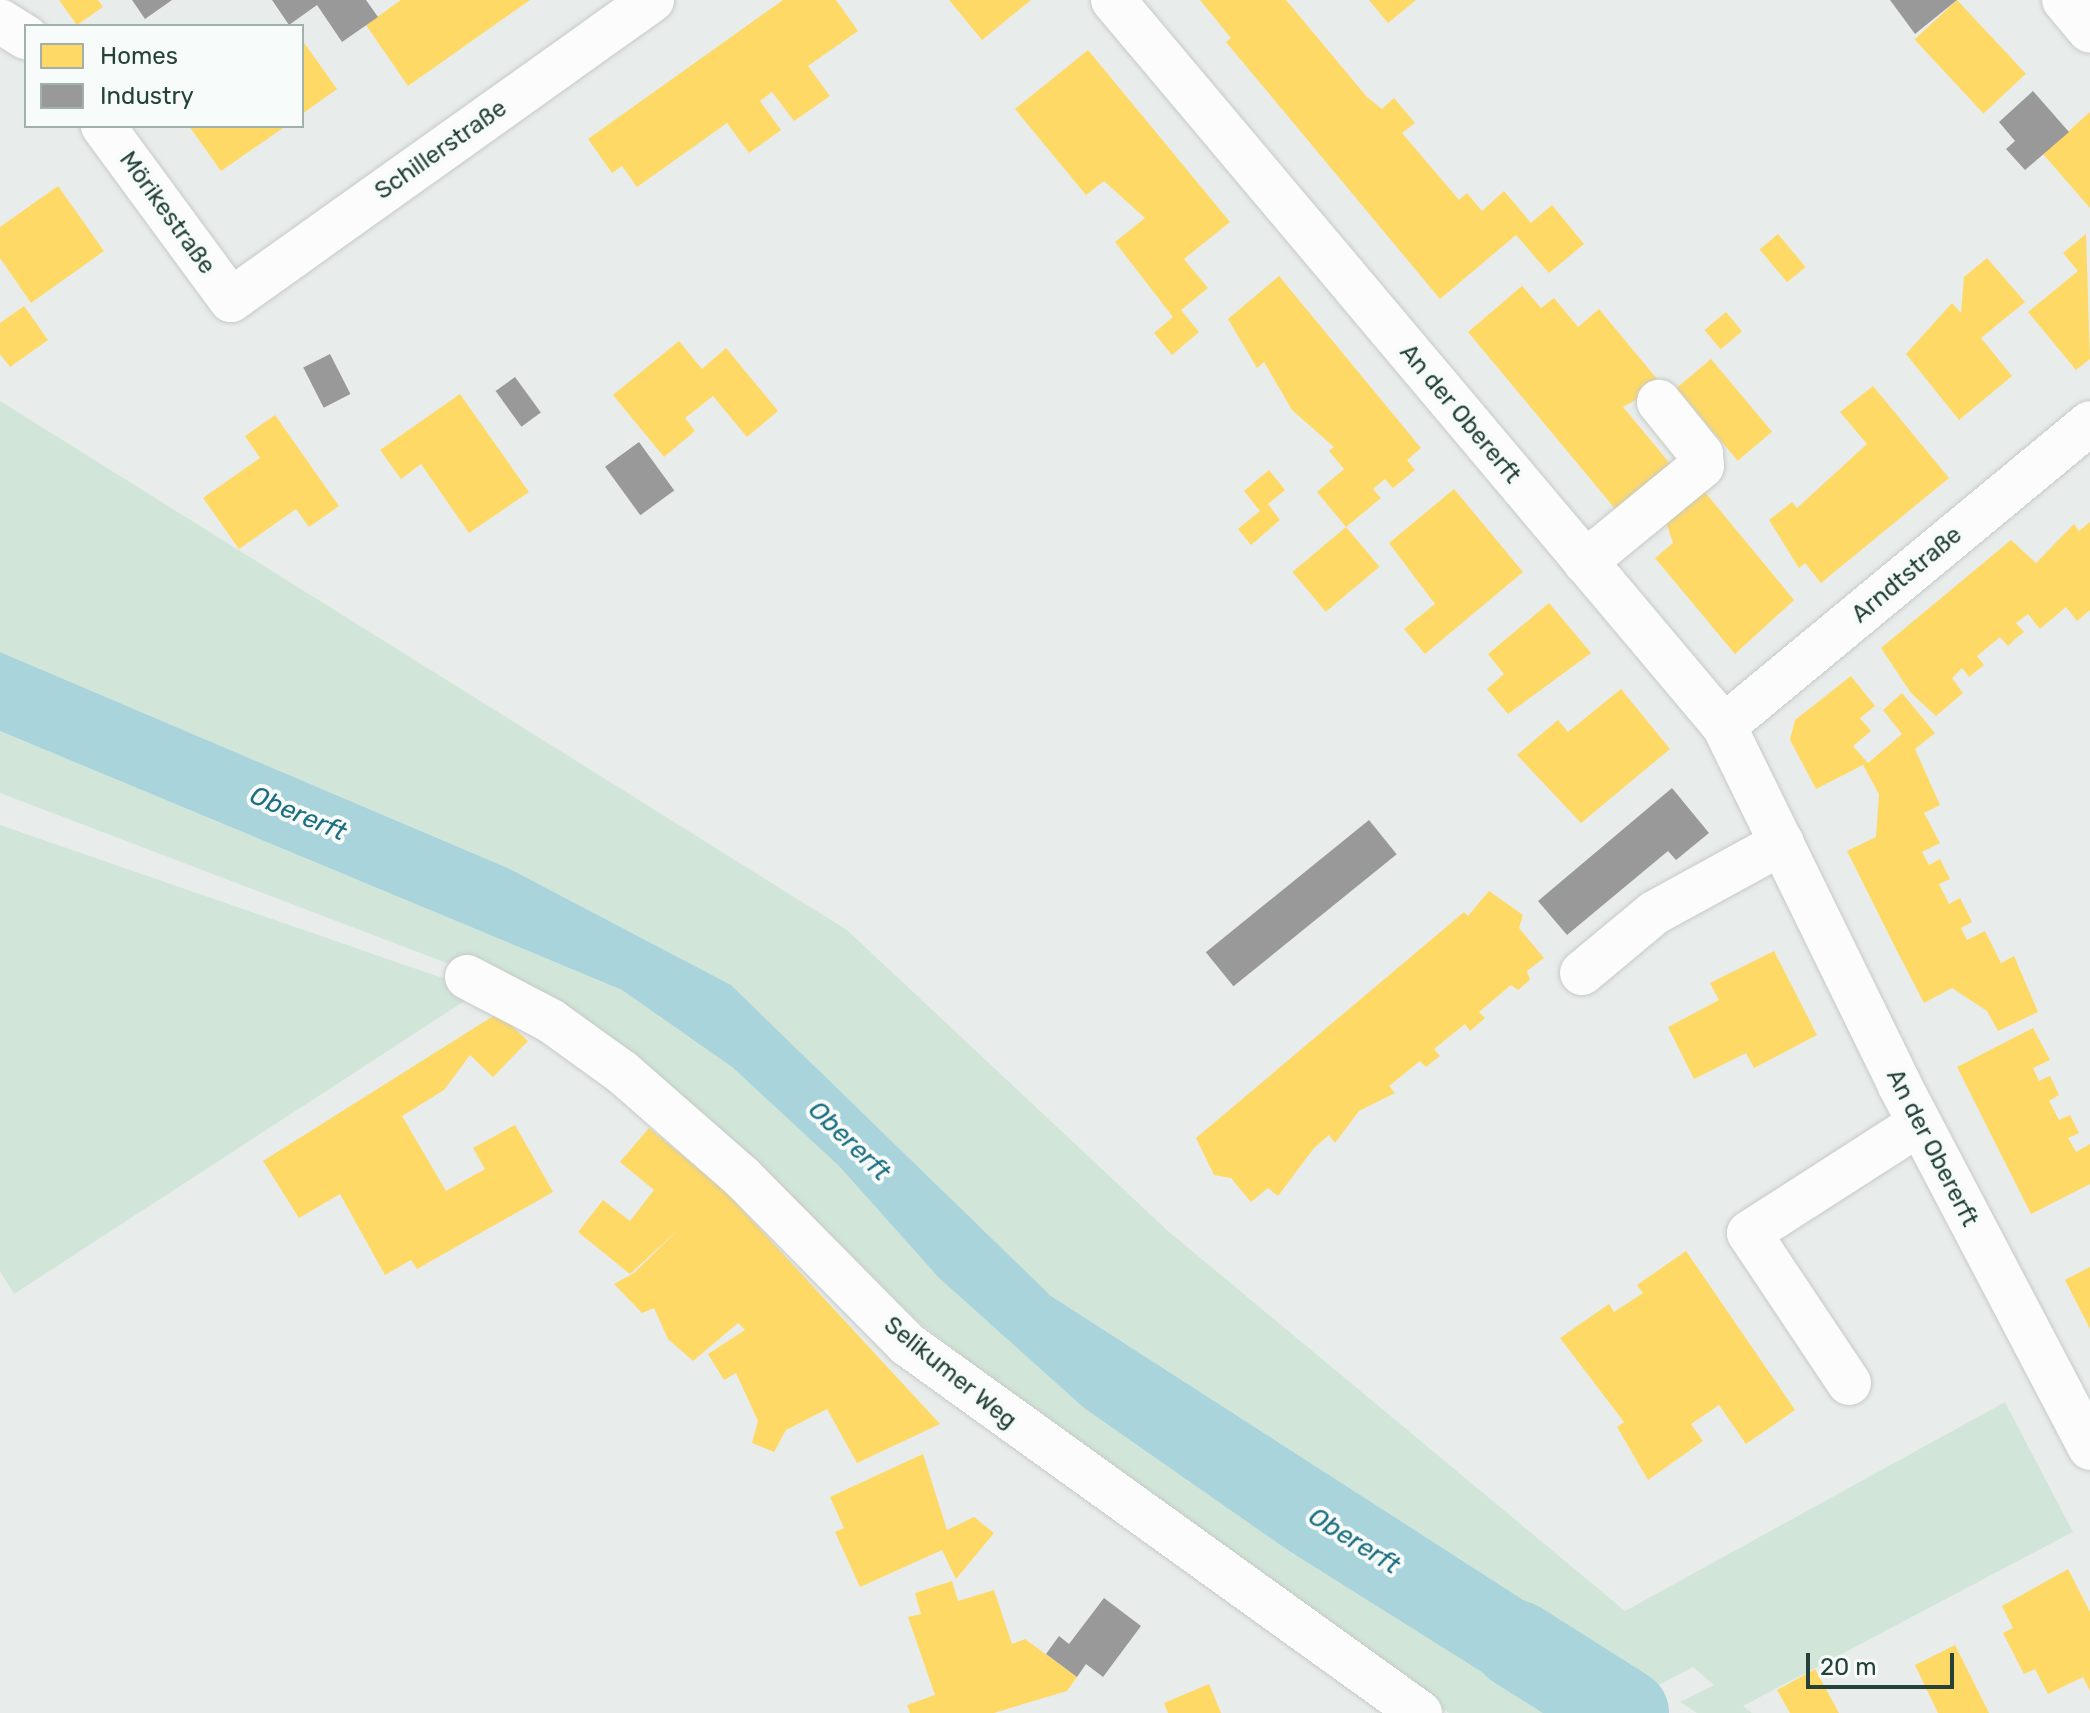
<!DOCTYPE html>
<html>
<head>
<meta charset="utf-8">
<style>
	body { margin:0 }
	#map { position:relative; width:2090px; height:1713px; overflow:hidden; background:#e8edeb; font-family:Rubik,sans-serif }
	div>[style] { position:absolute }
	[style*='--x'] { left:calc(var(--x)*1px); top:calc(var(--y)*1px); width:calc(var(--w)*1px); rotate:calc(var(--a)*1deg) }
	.green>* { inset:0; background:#d1e6d8 }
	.water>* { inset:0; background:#a9d4db }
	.homes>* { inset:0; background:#ffd966; transform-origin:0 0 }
	.industry>* { inset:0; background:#999; transform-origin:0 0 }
	.river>* { height:88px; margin:-44px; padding:0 44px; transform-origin:44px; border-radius:44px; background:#a9d4db }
	.roads { filter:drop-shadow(0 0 2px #c5cac8) drop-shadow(0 0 2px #c5cac8) }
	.minor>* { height:44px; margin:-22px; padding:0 22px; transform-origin:22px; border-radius:22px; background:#fcfcfc }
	span { translate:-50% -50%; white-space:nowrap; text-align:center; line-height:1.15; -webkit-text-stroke:8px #f7fbf9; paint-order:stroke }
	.street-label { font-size:24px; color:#24423a }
	.water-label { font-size:26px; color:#1c6f80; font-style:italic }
	.legend { position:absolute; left:24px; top:24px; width:280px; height:104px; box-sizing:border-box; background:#f7fbf9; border:2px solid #a3b1ad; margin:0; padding:10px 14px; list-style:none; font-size:24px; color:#24423a }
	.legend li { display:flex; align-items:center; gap:16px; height:40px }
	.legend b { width:40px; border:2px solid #a3b1ad }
	.scale { position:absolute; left:1806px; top:1653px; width:148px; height:36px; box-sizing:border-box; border:4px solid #24423a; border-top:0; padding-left:10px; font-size:24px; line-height:28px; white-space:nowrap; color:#24423a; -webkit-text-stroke:6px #f7fbf9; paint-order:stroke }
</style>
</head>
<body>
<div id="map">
	<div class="green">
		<div style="clip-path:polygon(0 401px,847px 930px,1168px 1231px,1625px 1611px,2005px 1402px,2073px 1532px,1743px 1706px,1752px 1713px,1697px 1713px,1680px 1702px,1714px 1685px,1693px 1667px,1657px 1686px,1051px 1296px,731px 985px,510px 869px,0 652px)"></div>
		<div style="clip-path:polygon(0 731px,622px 990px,732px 1067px,839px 1166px,939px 1278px,1084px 1408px,1286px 1549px,1549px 1713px,1449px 1713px,1209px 1547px,465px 970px,0 793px)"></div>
		<div style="clip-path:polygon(0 825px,480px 991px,14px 1294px,0 1271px)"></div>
	</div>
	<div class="water">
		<div style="clip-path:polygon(0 652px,510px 869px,731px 985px,1051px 1296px,1657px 1686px,1608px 1713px,1549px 1713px,1501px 1684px,1286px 1549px,1084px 1408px,939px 1278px,839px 1166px,732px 1067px,622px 990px,0 731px)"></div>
	</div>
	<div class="homes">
		<div style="clip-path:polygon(59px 0,98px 0,103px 7px,77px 25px)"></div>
		<div style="clip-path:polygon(401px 0,530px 0,408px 86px,366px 25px)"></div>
		<div style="clip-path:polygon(783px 0,836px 0,858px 31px,808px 66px,830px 96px,794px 121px,772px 92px,760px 101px,781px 130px,749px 153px,727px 123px,637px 187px,622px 166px,612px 173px,588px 139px)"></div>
		<div style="clip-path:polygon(949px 0,1031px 0,982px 40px)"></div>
		<div style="clip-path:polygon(1200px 0,1286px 0,1367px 97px,1382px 109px,1394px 98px,1415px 123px,1402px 133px,1459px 200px,1467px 193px,1482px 211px,1504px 191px,1531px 223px,1552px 205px,1584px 244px,1549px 273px,1516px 235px,1440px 299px,1226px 42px,1231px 38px)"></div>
		<div style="clip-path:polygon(1369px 0,1416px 0,1388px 23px)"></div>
		<div style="left:1957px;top:0;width:101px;height:58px;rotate:47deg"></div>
		<div style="clip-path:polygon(302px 40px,337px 89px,302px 114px)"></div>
		<div style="clip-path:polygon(1088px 50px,1230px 222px,1184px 259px,1208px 288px,1181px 310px,1199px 332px,1172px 355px,1154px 333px,1173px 317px,1115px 242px,1145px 218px,1104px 181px,1086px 195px,1015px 109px)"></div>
		<div style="clip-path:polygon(2090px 112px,2090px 208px,2043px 154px)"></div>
		<div style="clip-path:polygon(189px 126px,286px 126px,221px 171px)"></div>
		<div style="clip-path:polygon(58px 186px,104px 251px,31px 303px,0 258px,0 227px)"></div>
		<div style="left:1778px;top:234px;width:43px;height:24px;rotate:50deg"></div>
		<div style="clip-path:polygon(2086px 234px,2090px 359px,2076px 370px,2028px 312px,2078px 271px,2063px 253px)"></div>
		<div style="clip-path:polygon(1987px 258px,2025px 302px,1981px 338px,2012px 376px,1959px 420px,1906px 354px,1952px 303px,1961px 313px,1964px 277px)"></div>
		<div style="clip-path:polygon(1279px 276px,1421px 448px,1407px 460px,1415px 470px,1393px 488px,1385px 479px,1373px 489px,1381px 498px,1346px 527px,1317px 492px,1344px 469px,1329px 451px,1334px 447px,1292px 410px,1264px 362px,1257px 368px,1228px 319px)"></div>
		<div style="clip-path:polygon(1522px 286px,1541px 308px,1554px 298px,1578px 327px,1599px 309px,1662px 385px,1623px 407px,1677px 472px,1622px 517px,1468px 332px)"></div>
		<div style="clip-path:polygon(24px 306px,48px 340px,10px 367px,0 354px,0 323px)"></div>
		<div style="left:1726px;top:312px;width:25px;height:28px;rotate:50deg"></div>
		<div style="clip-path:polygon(679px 341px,702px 369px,726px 348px,778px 411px,747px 437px,713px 396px,685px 418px,695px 431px,664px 457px,613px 395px)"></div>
		<div style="left:1711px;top:359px;width:95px;height:45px;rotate:50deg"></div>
		<div style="clip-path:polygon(1873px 386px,1949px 478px,1821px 583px,1805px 563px,1799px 568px,1769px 520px,1792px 502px,1797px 508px,1867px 444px,1840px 412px)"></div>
		<div style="clip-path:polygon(460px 394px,529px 492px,469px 533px,421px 464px,401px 479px,380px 450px)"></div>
		<div style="clip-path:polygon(275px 415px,339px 506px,309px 527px,296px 509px,239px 549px,203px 498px,260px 458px,245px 436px)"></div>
		<div style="clip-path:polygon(1269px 470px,1285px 490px,1268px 504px,1280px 520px,1251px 545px,1238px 529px,1260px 511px,1244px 491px)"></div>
		<div style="clip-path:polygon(1454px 489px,1523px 572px,1425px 654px,1404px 629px,1435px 604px,1389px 543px)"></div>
		<div style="clip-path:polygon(1704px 491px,1794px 600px,1735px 654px,1655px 558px,1673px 543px,1666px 522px)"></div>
		<div style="clip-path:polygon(2090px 522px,2090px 610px,2077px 621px,2066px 607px,2040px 629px,2028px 614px,2016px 623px,2024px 632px,2015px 639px,2008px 646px,2000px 637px,1977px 656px,1984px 665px,1969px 677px,1962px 668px,1952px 678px,1963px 693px,1936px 716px,1911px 693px,1881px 648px,2011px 540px,2036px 563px,2074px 524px,2079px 531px)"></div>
		<div style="left:1346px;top:527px;width:52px;height:70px;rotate:50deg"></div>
		<div style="clip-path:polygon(1549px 603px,1591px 653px,1508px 714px,1487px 689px,1504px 674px,1488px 654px)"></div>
		<div style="clip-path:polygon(1851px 676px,1875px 706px,1860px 718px,1871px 731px,1853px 746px,1868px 763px,1902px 734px,1883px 710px,1902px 693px,1935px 733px,1915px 749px,1940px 805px,1924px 813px,1940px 843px,1922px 852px,1929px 865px,1940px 859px,1950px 879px,1939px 884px,1949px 904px,1960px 898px,1972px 922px,1961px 928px,1967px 940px,1985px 931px,2001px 963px,2014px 956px,2038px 1012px,1998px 1031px,1987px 1011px,1952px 988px,1924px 1003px,1896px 949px,1847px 851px,1876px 837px,1879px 794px,1863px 765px,1816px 789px,1790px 740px,1795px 720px)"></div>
		<div style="clip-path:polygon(1621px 689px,1670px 749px,1581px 823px,1517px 755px,1558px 720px,1568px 732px)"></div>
		<div style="clip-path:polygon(1489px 891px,1523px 915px,1519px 928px,1544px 958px,1527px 971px,1530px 980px,1518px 990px,1511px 985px,1479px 1012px,1485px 1018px,1470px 1031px,1465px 1024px,1434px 1049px,1440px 1056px,1426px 1067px,1420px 1061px,1389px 1086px,1395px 1093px,1359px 1111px,1335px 1143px,1329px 1135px,1314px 1148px,1278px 1196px,1268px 1188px,1251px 1202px,1231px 1178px,1214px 1175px,1196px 1138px,1464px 912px,1468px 916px)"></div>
		<div style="clip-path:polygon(1774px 951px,1817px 1035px,1754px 1068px,1746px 1053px,1694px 1079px,1668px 1027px,1719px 1000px,1710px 983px)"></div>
		<div style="clip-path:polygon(498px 1013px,528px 1041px,493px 1077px,470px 1055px,444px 1090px,402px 1116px,446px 1191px,485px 1169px,473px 1148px,515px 1125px,553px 1192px,417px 1269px,411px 1260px,385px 1275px,340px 1194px,299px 1218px,263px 1161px)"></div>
		<div style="clip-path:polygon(2033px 1028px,2050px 1060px,2033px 1068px,2039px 1081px,2050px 1076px,2059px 1095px,2049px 1101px,2059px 1120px,2070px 1115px,2079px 1133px,2068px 1138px,2076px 1152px,2090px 1144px,2090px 1184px,2031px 1214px,1957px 1067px)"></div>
		<div style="clip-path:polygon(649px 1128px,722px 1188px,940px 1424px,857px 1463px,827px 1409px,786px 1430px,774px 1452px,752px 1443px,758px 1421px,736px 1373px,724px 1380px,708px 1354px,745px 1330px,738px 1323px,693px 1361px,668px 1339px,654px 1308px,642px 1313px,614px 1284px,634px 1273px,681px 1227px,630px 1274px,578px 1232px,603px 1200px,630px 1221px,654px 1190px,620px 1162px)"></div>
		<div style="clip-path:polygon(1686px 1251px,1795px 1410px,1746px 1444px,1719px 1405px,1691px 1424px,1703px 1441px,1648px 1480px,1617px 1427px,1624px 1422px,1560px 1338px,1609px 1304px,1614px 1312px,1643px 1293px,1637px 1285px)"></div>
		<div style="clip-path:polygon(2090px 1267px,2090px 1329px,2065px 1280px)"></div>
		<div style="clip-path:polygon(923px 1454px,947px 1530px,974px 1517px,994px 1533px,956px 1579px,942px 1550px,860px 1587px,835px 1532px,844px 1528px,830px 1497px)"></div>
		<div style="clip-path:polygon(2068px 1569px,2090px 1612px,2090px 1691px,2083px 1677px,2048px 1694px,2035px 1669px,2024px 1674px,2003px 1633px,2013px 1628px,2002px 1606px)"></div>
		<div style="clip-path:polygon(952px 1581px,958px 1601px,994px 1590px,1012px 1644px,1025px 1639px,1077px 1677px,1067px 1691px,994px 1713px,910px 1713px,907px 1705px,935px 1695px,908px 1617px,921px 1614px,915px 1593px)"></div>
		<div style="clip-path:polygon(1955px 1645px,1989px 1713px,1938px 1713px,1915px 1665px)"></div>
		<div style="clip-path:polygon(1815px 1669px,1839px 1713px,1790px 1713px,1777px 1690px)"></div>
		<div style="clip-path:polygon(1209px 1684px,1221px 1713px,1168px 1713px,1164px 1703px)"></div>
	</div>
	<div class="industry">
		<div style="clip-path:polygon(132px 0,172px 0,145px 19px)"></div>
		<div style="clip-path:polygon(272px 0,366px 0,378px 17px,342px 42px,317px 5px,289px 25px)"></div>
		<div style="clip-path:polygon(1890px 0,1957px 0,1915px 34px)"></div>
		<div style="clip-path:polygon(2033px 91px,2069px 132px,2025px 170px,2006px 149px,2015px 141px,1999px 122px)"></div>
		<div style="left:330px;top:354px;width:45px;height:30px;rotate:63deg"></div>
		<div style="left:515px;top:377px;width:44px;height:24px;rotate:54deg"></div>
		<div style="left:639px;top:442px;width:60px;height:42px;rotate:54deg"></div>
		<div style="clip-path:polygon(1672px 788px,1709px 833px,1676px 860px,1668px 851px,1567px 935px,1538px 901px)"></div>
		<div style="left:1369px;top:820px;width:44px;height:210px;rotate:51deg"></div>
		<div style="clip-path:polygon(1104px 1598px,1141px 1626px,1103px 1677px,1086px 1664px,1077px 1677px,1046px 1654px,1059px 1636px,1069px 1644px)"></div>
	</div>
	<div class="river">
		<div style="--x:1516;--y:1644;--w:129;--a:32.3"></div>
	</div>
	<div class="roads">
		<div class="minor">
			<div style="--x:1113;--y:0;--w:949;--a:49.92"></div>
			<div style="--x:1724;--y:726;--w:398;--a:63.9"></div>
			<div style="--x:1899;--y:1084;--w:411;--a:62.3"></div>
			<div style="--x:2064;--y:0;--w:40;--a:50"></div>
			<div style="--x:0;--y:21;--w:31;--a:32"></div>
			<div style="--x:103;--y:126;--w:216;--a:53.7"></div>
			<div style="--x:231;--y:300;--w:517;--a:-35.47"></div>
			<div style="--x:1585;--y:562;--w:151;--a:-39.4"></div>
			<div style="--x:1702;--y:466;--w:12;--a:-95"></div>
			<div style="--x:1701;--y:454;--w:67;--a:-128.9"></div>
			<div style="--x:1724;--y:726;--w:475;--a:-39.6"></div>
			<div style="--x:1582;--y:973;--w:94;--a:-39.8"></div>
			<div style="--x:1654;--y:913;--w:146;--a:-28.7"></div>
			<div style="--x:467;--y:977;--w:95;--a:27.6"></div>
			<div style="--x:551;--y:1021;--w:87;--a:35.7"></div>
			<div style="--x:622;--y:1072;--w:159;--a:41.2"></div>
			<div style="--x:742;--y:1177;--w:235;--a:45.3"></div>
			<div style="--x:907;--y:1344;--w:632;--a:35.73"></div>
			<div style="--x:1849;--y:1383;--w:180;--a:-123.7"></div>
			<div style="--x:1749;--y:1233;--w:202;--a:-32.7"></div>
		</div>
	</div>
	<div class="street-label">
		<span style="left:441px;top:150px;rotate:-35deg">Schillerstraße</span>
		<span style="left:167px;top:213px;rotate:54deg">Mörikestraße</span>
		<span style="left:1460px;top:414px;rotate:50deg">An der Obererft</span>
		<span style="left:1907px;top:575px;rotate:-40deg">Arndtstraße</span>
		<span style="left:1932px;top:1148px;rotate:63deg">An der Obererft</span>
		<span style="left:950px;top:1373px;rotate:39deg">Selikumer Weg</span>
	</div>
	<div class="water-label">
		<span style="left:298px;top:814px;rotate:23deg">Obererft</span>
		<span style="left:849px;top:1141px;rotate:44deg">Obererft</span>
		<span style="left:1354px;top:1541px;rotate:32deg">Obererft</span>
	</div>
	<ul class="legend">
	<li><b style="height:22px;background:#ffd966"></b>Homes</li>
	<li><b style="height:22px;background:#999"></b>Industry</li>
	</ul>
	<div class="scale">20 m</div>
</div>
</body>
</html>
